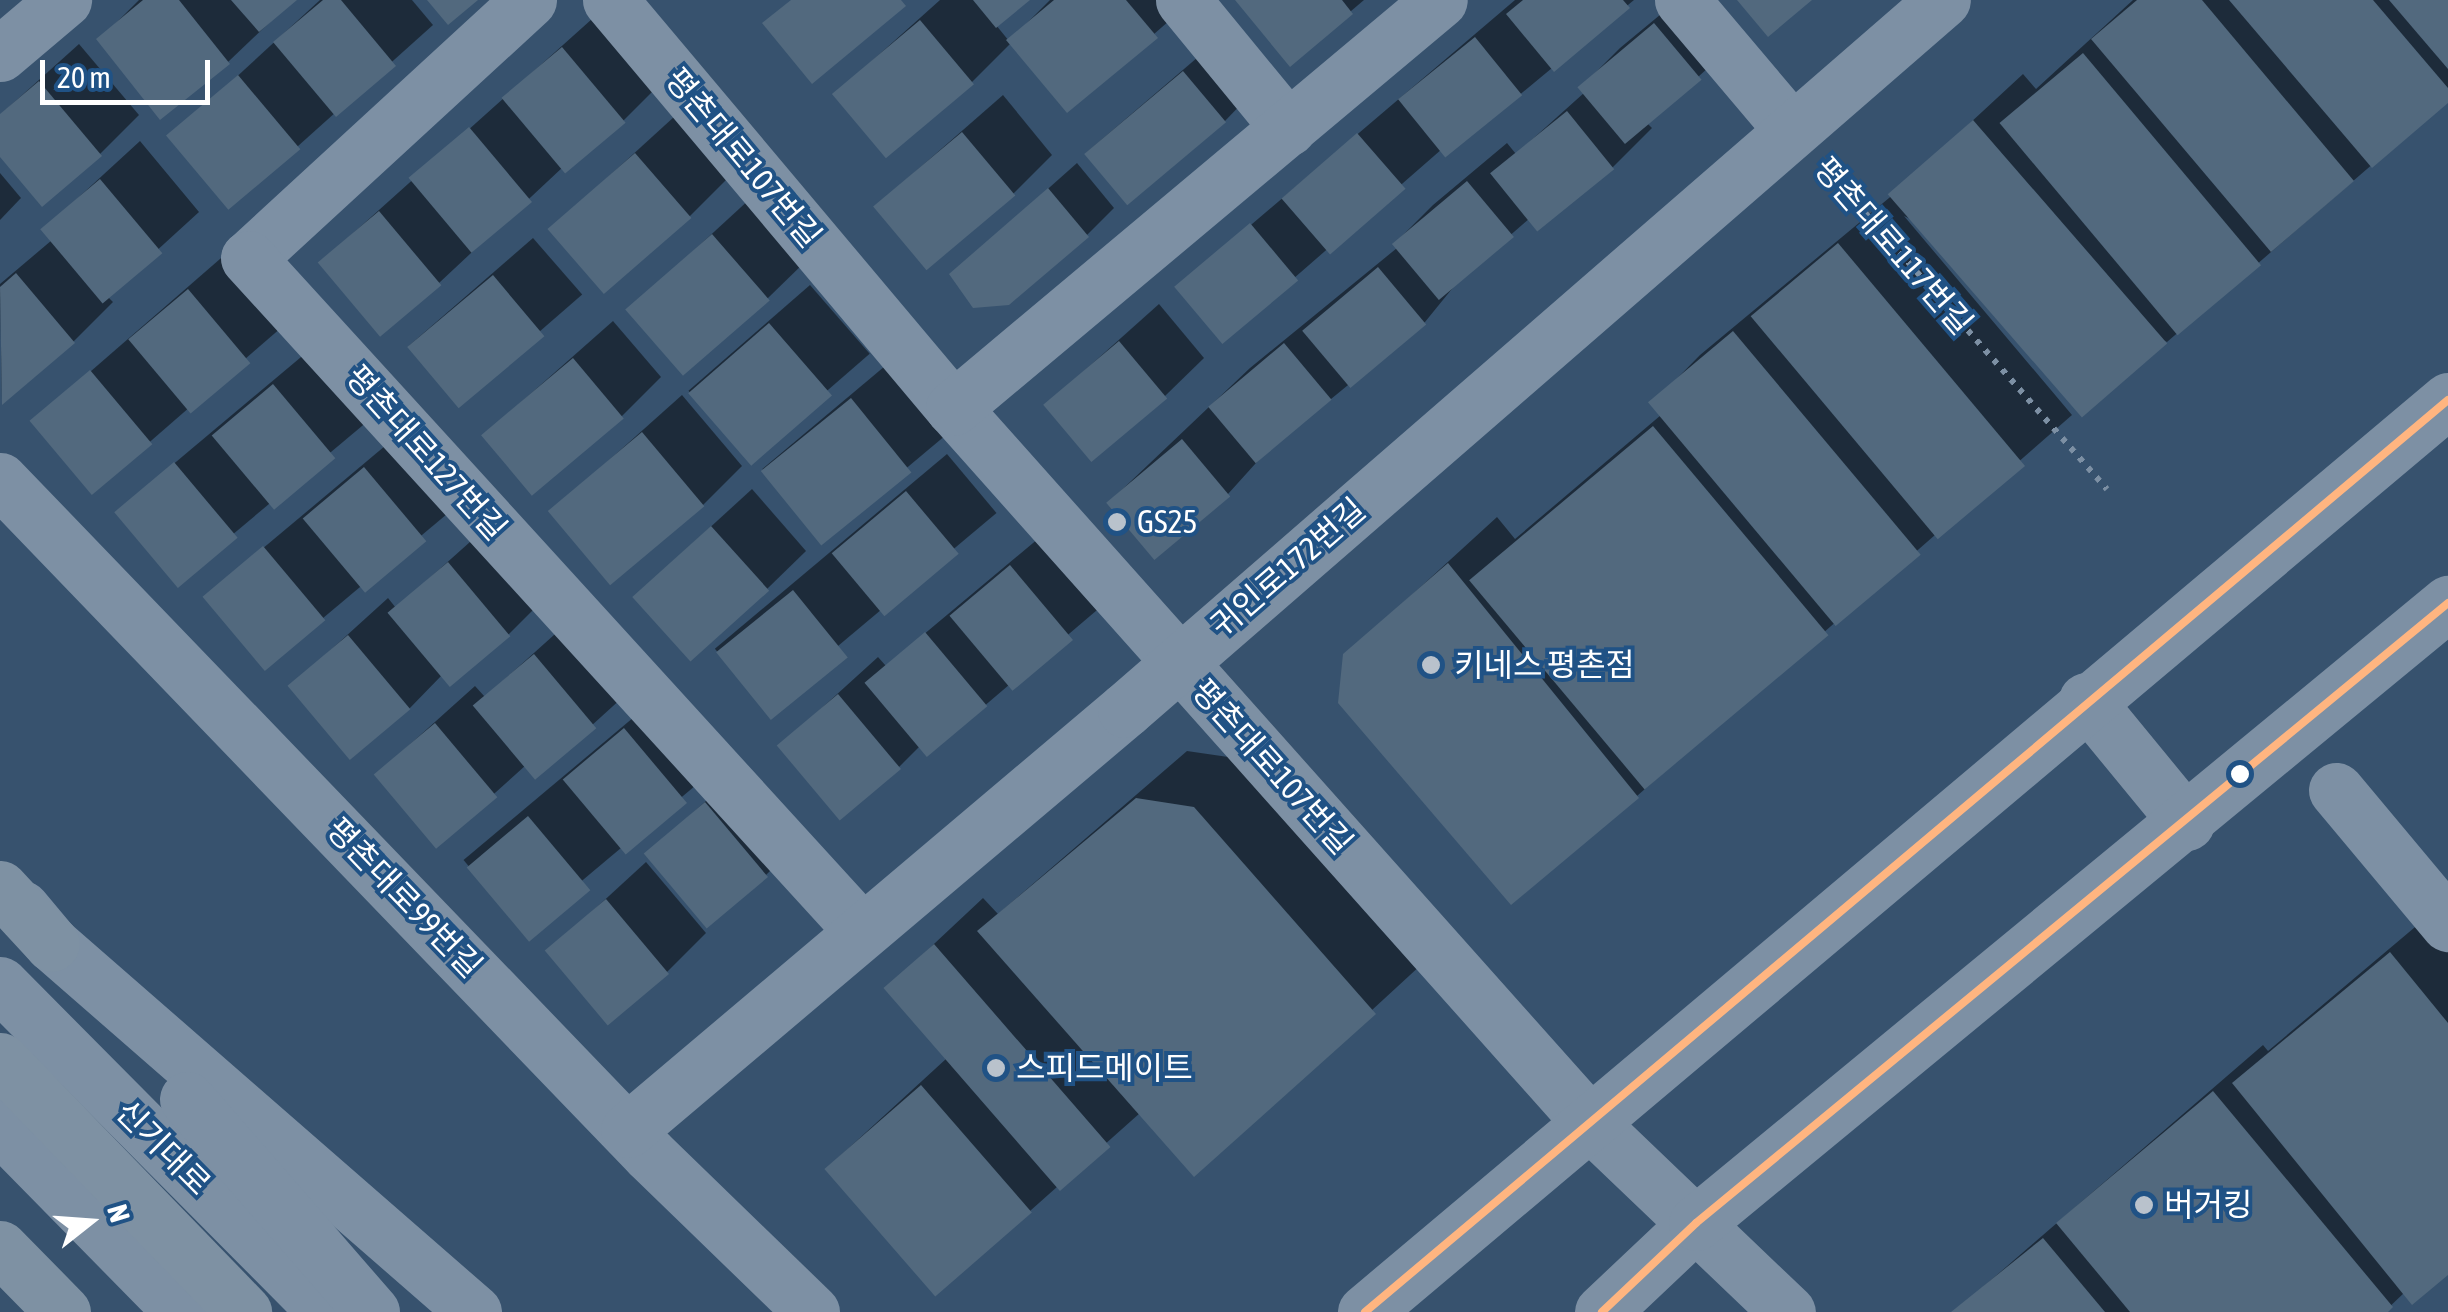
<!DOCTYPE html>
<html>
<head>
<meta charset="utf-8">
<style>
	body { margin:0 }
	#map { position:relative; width:2448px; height:1312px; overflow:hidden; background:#37526e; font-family:"Asap Condensed","Noto Sans KR",sans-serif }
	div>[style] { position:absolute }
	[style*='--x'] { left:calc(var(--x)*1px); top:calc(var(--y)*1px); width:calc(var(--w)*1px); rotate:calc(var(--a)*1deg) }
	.shadow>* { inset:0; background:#0007; transform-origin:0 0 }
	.building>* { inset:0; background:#52697e; transform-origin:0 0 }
	.path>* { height:6px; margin-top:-3px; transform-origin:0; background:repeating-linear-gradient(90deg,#7d90a4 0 5px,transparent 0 13px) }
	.minor>* { height:55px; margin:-27.5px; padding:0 27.5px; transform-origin:27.5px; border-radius:27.5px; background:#7d90a4 }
	.highway>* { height:55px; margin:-27.5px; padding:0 27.5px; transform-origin:27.5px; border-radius:27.5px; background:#7e91a3 }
	.bus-1>* { height:8px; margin:-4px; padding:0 4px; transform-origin:4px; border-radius:4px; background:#ffb580 }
	.dots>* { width:28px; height:28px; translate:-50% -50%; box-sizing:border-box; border:5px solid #205285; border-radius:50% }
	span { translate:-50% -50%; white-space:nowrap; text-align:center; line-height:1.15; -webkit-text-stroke:8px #205285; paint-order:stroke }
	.street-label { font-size:32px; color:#fff }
	.poi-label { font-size:32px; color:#fff }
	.left { translate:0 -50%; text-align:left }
	.north { position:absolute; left:40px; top:1172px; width:100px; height:100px; -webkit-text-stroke:8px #205285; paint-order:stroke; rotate:73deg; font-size:28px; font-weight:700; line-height:40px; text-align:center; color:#fff }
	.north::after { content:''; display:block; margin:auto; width:35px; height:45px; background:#fff; clip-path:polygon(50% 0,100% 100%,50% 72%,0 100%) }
	.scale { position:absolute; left:40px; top:60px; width:170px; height:45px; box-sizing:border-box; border:5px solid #fff; border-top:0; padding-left:12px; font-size:30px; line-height:35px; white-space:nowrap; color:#fff; -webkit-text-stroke:8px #205285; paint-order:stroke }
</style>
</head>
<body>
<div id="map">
	<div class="shadow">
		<div style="clip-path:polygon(139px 0,293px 0,228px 62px,99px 40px)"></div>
		<div style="clip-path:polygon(320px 0,412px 0,433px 25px,230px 207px,170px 138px)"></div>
		<div style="clip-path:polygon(940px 0,1026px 0,996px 25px,1009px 41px,1050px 0,1193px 0,1067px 110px,1011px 43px,972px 82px,835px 94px)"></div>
		<div style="clip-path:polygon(1238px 0,1364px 0,1290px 63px)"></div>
		<div style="clip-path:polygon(1515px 0,1634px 0,1447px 155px,1442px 149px,1222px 341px,1178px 287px)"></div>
		<div style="clip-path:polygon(1678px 0,1739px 40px,1647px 123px,1652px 128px,1613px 167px,1539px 229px,1530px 218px,1460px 279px,1425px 322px,1265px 453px,1228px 494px,1109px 502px,1250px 368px,1397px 248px,1394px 244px,1433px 205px,1507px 143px,1516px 154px,1585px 92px,1581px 87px,1620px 48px)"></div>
		<div style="clip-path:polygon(2133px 0,2448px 0,2448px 99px,2167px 342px,1904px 216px,2072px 415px,1637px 796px,1345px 656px,1497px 517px,1515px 539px,1661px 415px,1652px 404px,1700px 355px,1889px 198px,2023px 74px,2036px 89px)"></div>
		<div style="clip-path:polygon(602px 10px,662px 82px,623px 121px,563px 167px,439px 283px,321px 262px)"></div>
		<div style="clip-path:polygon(79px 44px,139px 115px,100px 154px,0 153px,0 115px)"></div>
		<div style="clip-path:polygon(1212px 45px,1251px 94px,1224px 122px,1086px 153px)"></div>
		<div style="clip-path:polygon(1003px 95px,1052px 155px,1013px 194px,876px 206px)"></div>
		<div style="clip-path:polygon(675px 116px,729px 177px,690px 216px,551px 229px)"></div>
		<div style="clip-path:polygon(140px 141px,199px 212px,107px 296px,113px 302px,74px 341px,2px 401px,0 284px,52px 240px,43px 230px)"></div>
		<div style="clip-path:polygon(1077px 163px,1114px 208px,1087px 235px,952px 274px)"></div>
		<div style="clip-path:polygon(0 173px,21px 198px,0 220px)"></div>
		<div style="clip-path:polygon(752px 197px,807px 260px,768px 298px,629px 310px)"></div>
		<div style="left:533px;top:238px;width:75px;height:164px;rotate:49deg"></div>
		<div style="left:228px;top:252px;width:92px;height:258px;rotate:49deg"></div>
		<div style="left:810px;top:285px;width:91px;height:161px;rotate:49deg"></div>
		<div style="clip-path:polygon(1159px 304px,1204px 358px,1165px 396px,1046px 405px)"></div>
		<div style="clip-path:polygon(613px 321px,661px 377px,622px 416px,484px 435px)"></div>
		<div style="left:313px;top:347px;width:92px;height:256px;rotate:50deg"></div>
		<div style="left:891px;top:361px;width:92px;height:168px;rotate:50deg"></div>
		<div style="clip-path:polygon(682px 395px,742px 466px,703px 505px,551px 512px)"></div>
		<div style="left:404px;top:430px;width:92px;height:259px;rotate:50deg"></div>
		<div style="left:947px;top:454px;width:77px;height:303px;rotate:50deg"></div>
		<div style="clip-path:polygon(752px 489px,806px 551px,767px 589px,635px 596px)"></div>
		<div style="clip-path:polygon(489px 525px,548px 595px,509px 634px,443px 674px,409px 709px,291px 686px,388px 598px,396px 608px)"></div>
		<div style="clip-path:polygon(1051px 528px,1110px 599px,928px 754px,920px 746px,899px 767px,781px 745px,878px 657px,886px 666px)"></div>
		<div style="clip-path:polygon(574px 617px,634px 687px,536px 776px,526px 765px,437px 845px,377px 774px,475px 686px,485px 697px)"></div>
		<div style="left:665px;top:691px;width:92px;height:263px;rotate:50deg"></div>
		<div style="clip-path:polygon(1187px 751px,1242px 759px,1422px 964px,1194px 1174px,1140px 1113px,1030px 1211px,827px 1168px,947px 1058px,887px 988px,983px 898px,998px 914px)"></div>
		<div style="clip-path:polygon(746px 765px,805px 836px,766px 875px,648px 853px)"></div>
		<div style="clip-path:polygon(646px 862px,706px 933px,667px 972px,549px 951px)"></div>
		<div style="clip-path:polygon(2440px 906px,2448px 916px,2448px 1272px,2405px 1292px,2384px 1312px,1954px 1312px,2263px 1045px,2268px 1051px)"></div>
	</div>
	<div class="building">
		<div style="clip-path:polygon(143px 0,179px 0,230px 64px,160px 120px,96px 39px)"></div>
		<div style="clip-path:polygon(231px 0,297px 0,259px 32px)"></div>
		<div style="clip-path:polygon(323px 0,341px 0,396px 66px,336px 117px,273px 42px)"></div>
		<div style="clip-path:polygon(427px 0,478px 0,448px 25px)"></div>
		<div style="clip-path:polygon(791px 0,901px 0,906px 6px,812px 84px,762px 23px)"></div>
		<div style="clip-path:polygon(973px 0,1030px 0,996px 28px)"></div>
		<div style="clip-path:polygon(1054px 0,1126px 0,1158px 38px,1067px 113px,1006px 40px)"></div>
		<div style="clip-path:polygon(1235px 0,1342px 0,1353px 14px,1290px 67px)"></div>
		<div style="clip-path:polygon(1523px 0,1623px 0,1630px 8px,1554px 72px,1506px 14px)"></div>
		<div style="clip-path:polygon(1737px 0,1812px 0,1768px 37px)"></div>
		<div style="clip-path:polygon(2137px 0,2202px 0,2354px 181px,2271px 252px,2091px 39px)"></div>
		<div style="clip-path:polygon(2229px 0,2373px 0,2448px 88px,2448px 103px,2372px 168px)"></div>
		<div style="clip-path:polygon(2389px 0,2448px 0,2448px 69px)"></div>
		<div style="left:920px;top:20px;width:84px;height:115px;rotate:50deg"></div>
		<div style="left:1654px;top:23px;width:74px;height:100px;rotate:50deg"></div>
		<div style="left:1475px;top:37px;width:75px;height:99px;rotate:51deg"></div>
		<div style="left:562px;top:47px;width:99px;height:79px;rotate:50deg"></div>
		<div style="left:2083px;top:53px;width:277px;height:109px;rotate:50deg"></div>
		<div style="left:1183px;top:71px;width:67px;height:129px;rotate:50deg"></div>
		<div style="left:238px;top:75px;width:97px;height:94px;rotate:50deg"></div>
		<div style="clip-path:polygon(39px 81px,102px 156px,42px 207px,0 157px,0 114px)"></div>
		<div style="left:1567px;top:111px;width:75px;height:99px;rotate:51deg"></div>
		<div style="left:1973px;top:120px;width:296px;height:113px;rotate:49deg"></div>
		<div style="left:469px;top:127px;width:98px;height:79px;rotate:50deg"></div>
		<div style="left:962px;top:132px;width:83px;height:116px;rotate:50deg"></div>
		<div style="left:1357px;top:133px;width:74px;height:100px;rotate:49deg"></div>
		<div style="left:635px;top:153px;width:86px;height:116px;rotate:49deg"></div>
		<div style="left:100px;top:179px;width:97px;height:78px;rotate:50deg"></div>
		<div style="left:1467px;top:181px;width:73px;height:98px;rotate:50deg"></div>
		<div style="clip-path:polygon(1048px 188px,1089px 237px,1009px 305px,973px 308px,949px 274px)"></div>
		<div style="left:379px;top:211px;width:97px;height:80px;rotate:50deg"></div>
		<div style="left:1250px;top:223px;width:75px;height:99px;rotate:50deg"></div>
		<div style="left:712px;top:234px;width:88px;height:115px;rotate:49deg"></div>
		<div style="left:1838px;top:243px;width:291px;height:114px;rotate:50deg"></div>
		<div style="left:1378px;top:267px;width:75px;height:99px;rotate:50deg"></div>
		<div style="clip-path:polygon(16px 273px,75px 343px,2px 405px,0 287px)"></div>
		<div style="left:493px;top:275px;width:80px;height:112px;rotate:50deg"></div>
		<div style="left:188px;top:289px;width:97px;height:78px;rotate:50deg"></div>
		<div style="left:769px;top:323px;width:96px;height:107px;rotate:49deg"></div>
		<div style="left:1733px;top:331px;width:292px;height:111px;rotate:50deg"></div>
		<div style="left:1119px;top:341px;width:75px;height:99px;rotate:50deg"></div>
		<div style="left:1284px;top:343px;width:74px;height:99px;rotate:50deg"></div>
		<div style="left:573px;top:358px;width:79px;height:120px;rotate:50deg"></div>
		<div style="left:90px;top:370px;width:97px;height:79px;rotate:50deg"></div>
		<div style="left:273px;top:384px;width:97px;height:80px;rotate:50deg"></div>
		<div style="left:851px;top:398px;width:96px;height:116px;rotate:51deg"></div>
		<div style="left:1653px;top:426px;width:273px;height:240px;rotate:50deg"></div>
		<div style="left:642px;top:432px;width:97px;height:123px;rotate:50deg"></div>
		<div style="left:1182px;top:439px;width:75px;height:99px;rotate:50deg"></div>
		<div style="left:174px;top:462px;width:99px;height:78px;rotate:50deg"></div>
		<div style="left:364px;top:467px;width:97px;height:80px;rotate:50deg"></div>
		<div style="left:906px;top:491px;width:82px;height:97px;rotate:50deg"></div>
		<div style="left:711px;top:526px;width:87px;height:106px;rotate:48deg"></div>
		<div style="left:263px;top:546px;width:97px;height:79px;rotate:50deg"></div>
		<div style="left:448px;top:562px;width:97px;height:79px;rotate:50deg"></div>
		<div style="clip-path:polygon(1448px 563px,1639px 798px,1511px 905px,1338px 703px,1343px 654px)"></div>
		<div style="left:1010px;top:565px;width:98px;height:79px;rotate:50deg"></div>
		<div style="left:793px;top:590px;width:87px;height:99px;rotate:51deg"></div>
		<div style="left:925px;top:632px;width:97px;height:79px;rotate:50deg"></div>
		<div style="left:348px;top:635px;width:97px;height:79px;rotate:50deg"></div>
		<div style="left:534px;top:654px;width:97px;height:80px;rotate:50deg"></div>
		<div style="left:838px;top:694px;width:98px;height:80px;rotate:50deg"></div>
		<div style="left:435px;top:723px;width:97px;height:80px;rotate:50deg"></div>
		<div style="left:624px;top:728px;width:98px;height:80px;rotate:50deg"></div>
		<div style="clip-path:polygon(1136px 798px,1194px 807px,1376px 1014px,1194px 1177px,977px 931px)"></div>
		<div style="left:705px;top:802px;width:98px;height:80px;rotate:50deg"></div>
		<div style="left:528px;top:816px;width:97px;height:80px;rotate:50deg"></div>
		<div style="left:606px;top:899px;width:98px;height:80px;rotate:50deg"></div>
		<div style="left:934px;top:944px;width:269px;height:67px;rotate:49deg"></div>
		<div style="clip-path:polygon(2390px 952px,2448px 1023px,2448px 1275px,2412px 1305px,2232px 1083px)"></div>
		<div style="left:921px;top:1085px;width:169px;height:128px;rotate:49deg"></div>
		<div style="clip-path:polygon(2213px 1091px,2393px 1307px,2388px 1312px,2130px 1312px,2056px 1223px)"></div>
		<div style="clip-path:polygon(2043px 1238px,2105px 1312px,1951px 1312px)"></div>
	</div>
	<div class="path">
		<div style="--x:1831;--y:174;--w:419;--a:48.8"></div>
	</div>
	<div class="minor">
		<div style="--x:529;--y:0;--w:381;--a:137.4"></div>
		<div style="--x:248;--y:258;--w:908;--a:47.63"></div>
		<div style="--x:610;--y:0;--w:533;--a:49.95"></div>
		<div style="--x:953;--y:408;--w:960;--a:48.29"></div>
		<div style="--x:1592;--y:1125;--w:271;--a:43.7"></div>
		<div style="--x:1183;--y:0;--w:166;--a:50.6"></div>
		<div style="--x:1682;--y:0;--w:169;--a:49.8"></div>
		<div style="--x:0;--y:54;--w:84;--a:-40.2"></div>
		<div style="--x:953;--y:408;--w:635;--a:-39.96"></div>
		<div style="--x:0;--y:480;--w:936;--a:46.08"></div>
		<div style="--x:649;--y:1154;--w:227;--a:44.1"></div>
		<div style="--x:2086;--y:700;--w:159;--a:50.6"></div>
		<div style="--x:2336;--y:790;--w:175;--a:50.1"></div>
		<div style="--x:22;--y:908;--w:47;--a:50.2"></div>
		<div style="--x:52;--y:944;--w:560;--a:41.09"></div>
		<div style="--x:0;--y:984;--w:462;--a:45.2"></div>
		<div style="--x:187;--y:1099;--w:282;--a:49"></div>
		<div style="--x:0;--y:1127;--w:260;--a:45.5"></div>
		<div style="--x:628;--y:1130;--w:651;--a:-40.2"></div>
		<div style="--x:1125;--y:710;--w:1083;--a:-40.96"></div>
		<div style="--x:1365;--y:1312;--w:1416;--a:-40.1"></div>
		<div style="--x:1602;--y:1312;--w:129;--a:-43.4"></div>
		<div style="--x:1696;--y:1223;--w:975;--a:-39.5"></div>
	</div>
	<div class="highway">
		<div style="--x:0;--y:888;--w:76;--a:47.1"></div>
		<div style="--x:0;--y:1060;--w:351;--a:45.9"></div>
		<div style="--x:0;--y:1248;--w:90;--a:45.5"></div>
	</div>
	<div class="bus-1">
		<div style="--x:1365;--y:1312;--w:1416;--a:-40.1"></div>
		<div style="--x:1602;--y:1312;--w:129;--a:-43.4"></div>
		<div style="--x:1696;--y:1223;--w:975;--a:-39.5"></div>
	</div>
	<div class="dots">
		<div style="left:1117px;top:522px;background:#b9c2cc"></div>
		<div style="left:1431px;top:665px;background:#b9c2cc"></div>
		<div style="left:2240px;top:774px;background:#fff"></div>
		<div style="left:996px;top:1068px;background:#b9c2cc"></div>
		<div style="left:2144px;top:1205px;background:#b9c2cc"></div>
	</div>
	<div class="street-label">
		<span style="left:743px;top:158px;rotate:50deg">평촌대로107번길</span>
		<span style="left:1893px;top:246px;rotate:49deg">평촌대로117번길</span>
		<span style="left:426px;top:453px;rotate:48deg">평촌대로127번길</span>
		<span style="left:1288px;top:568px;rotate:-41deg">귀인로172번길</span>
		<span style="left:1272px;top:767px;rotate:48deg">평촌대로107번길</span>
		<span style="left:404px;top:898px;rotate:46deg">평촌대로99번길</span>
		<span style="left:163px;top:1148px;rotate:45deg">신기대로</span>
	</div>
	<div class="poi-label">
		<span class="left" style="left:1137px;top:522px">GS25</span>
		<span class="left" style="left:1454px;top:665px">키네스 평촌점</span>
		<span class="left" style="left:1016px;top:1068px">스피드메이트</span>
		<span class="left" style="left:2164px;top:1205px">버거킹</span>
	</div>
	<div class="north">N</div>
	<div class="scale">20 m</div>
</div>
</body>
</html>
